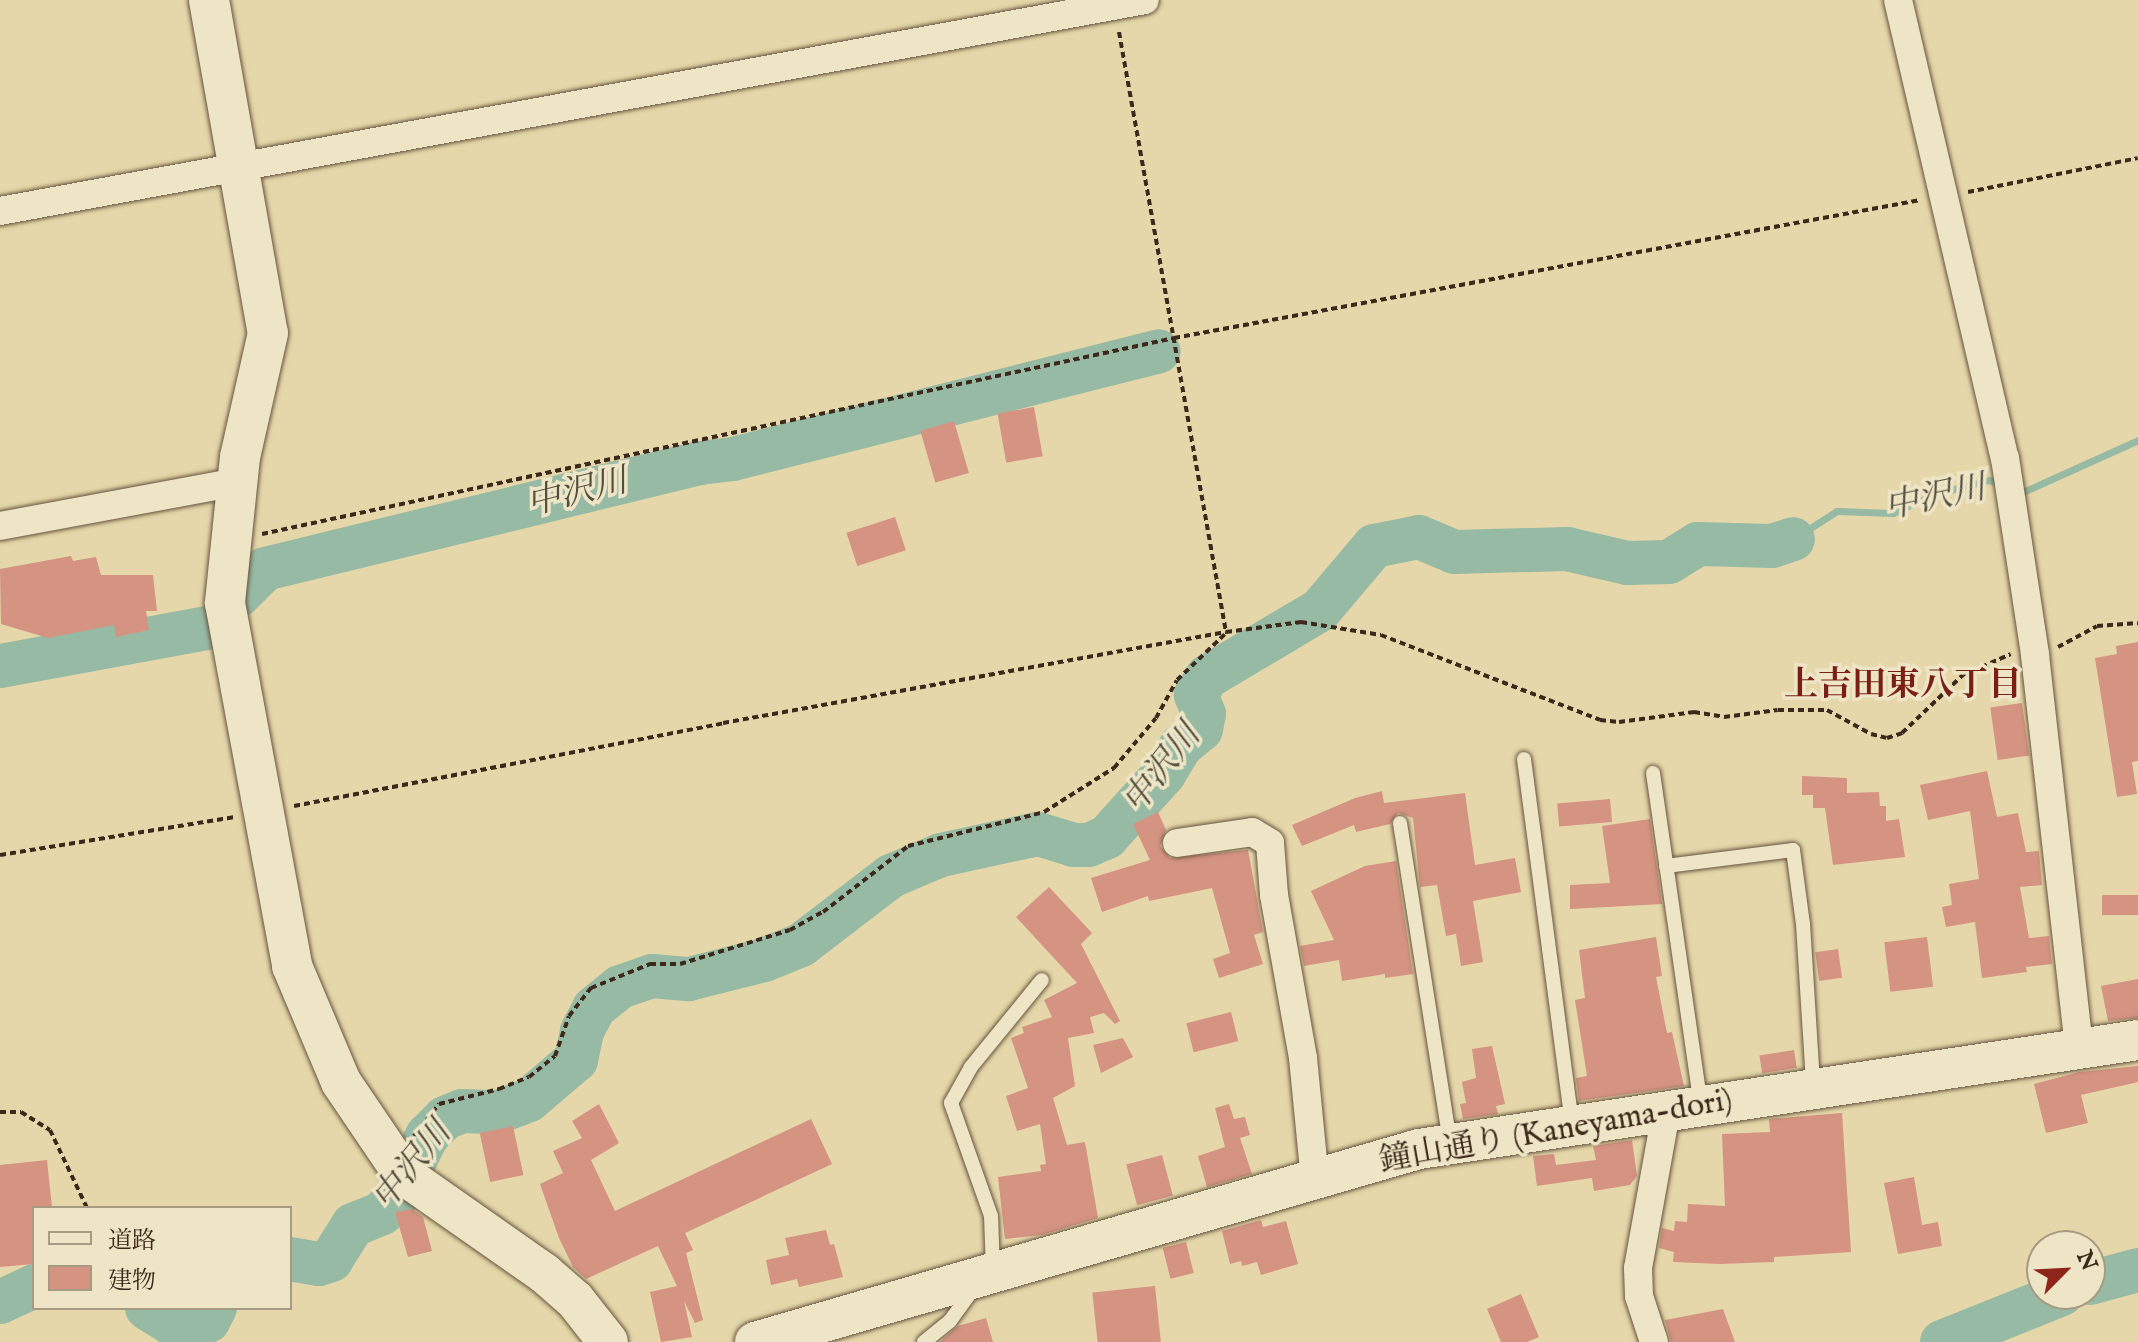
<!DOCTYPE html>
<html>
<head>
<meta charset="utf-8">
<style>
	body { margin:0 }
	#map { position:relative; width:2138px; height:1342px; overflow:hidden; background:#e5d7a9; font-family:"IM FELL English","Noto Serif JP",serif }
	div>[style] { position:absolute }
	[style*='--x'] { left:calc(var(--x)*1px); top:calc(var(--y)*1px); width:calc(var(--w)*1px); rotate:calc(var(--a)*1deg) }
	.stream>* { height:7px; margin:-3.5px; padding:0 3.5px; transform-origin:3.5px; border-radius:3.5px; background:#97baa4 }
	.river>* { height:44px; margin:-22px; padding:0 22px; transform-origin:22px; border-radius:22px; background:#97baa4 }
	.building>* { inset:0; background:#d59382; transform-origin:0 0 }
	.path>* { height:4px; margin-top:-2px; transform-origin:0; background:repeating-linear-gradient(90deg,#3c291b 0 6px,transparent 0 10px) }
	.roads { filter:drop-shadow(0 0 2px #66543e) drop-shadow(0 0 2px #66543e) }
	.lane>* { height:14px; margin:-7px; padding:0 7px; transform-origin:7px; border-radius:7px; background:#eee5c7 }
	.street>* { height:28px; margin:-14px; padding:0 14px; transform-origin:14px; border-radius:14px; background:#eee5c7 }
	.secondary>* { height:40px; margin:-20px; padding:0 20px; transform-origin:20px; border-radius:20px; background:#eee5c7 }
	span { translate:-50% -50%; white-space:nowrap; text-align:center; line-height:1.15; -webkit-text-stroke:7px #eee5c7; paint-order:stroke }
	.street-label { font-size:32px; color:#3c291b }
	.water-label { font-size:34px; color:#534d3d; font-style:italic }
	.neighbourhood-label { font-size:34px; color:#7a1f14; font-weight:700 }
	.legend { position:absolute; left:32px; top:1206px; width:260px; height:104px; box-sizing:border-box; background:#eee5c7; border:2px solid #a79a82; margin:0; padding:10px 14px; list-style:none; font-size:24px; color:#3c291b }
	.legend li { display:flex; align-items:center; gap:16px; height:40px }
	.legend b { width:40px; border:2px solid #a79a82 }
	.north { position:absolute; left:2026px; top:1230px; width:80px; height:80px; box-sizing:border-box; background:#eee5c7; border:2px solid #a79a82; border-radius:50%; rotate:66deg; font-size:22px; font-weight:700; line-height:32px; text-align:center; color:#3c291b }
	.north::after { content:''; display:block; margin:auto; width:28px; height:36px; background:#8f2418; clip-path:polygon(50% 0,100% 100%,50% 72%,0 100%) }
</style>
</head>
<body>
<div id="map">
	<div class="stream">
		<div style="--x:2018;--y:490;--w:5;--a:22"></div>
		<div style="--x:2023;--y:492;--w:126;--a:-24.3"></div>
		<div style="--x:1793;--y:539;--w:52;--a:-32.5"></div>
		<div style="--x:1837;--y:511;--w:56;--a:2"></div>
		<div style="--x:1893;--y:513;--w:46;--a:-24.3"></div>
		<div style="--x:1935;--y:494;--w:56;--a:-14.5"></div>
		<div style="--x:1989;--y:480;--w:15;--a:20"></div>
	</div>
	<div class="river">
		<div style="--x:238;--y:596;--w:38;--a:-45"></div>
		<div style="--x:265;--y:569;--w:448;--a:-13.7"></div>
		<div style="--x:700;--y:463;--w:33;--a:-7"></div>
		<div style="--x:733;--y:459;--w:439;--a:-14.2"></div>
		<div style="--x:0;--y:666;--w:211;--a:-10.4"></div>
		<div style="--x:290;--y:1259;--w:29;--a:10"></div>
		<div style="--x:319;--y:1264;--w:13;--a:-18"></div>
		<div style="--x:331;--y:1260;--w:41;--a:-57.8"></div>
		<div style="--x:353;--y:1225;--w:31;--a:-22"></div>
		<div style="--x:382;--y:1213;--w:24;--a:-48"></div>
		<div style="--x:398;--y:1195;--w:66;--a:-63.8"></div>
		<div style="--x:427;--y:1136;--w:25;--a:-45"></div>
		<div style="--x:445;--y:1118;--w:18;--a:-22"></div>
		<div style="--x:462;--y:1111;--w:36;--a:2"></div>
		<div style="--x:498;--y:1112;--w:33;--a:-21"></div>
		<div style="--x:529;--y:1100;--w:62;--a:-40.4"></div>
		<div style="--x:576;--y:1060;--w:30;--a:-78"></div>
		<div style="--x:582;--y:1031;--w:26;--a:-62"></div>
		<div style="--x:594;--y:1008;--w:33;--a:-39"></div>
		<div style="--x:620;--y:987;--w:34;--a:-19"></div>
		<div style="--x:652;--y:976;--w:37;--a:5"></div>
		<div style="--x:689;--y:979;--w:77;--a:-14.2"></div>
		<div style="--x:764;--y:960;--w:40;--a:-22"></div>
		<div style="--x:801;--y:945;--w:113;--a:-37.5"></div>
		<div style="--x:891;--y:876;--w:54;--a:-22.8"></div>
		<div style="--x:941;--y:855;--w:99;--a:-12.2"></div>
		<div style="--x:1038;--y:834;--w:37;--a:17"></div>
		<div style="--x:1073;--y:845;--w:16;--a:0"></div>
		<div style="--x:1089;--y:845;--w:20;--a:-24"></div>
		<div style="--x:1107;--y:837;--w:85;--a:-47.9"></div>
		<div style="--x:1164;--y:774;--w:33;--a:-59"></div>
		<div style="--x:1181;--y:746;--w:26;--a:-40"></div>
		<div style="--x:1201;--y:729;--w:15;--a:-79"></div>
		<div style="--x:1204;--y:714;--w:21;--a:-113"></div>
		<div style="--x:1196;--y:695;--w:21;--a:-59"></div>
		<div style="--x:1207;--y:677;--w:131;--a:-30.7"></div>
		<div style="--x:1320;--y:610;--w:84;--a:-49.8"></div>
		<div style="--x:1374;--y:546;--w:46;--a:-11.3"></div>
		<div style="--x:1419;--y:537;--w:38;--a:23"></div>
		<div style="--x:1454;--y:552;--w:113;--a:-1.5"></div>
		<div style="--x:1567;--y:549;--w:62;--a:13.1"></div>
		<div style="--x:1627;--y:563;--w:42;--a:-1.4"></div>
		<div style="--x:1669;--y:562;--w:34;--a:-32"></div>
		<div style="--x:1698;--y:544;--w:74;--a:1.5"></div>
		<div style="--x:1772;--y:546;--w:22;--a:-18"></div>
		<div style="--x:2090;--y:1283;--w:50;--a:-15.2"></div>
		<div style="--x:0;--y:1302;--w:38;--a:-25"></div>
		<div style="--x:147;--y:1308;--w:28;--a:32"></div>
		<div style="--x:171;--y:1323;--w:19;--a:18"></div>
		<div style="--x:189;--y:1329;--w:21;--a:-23"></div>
		<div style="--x:208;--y:1321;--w:15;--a:-62"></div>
		<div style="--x:1942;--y:1342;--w:129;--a:-21.8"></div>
	</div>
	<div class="building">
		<div style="left:1034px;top:407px;width:50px;height:37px;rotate:80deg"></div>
		<div style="left:954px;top:421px;width:54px;height:35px;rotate:74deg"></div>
		<div style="left:895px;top:517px;width:35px;height:51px;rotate:72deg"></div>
		<div style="clip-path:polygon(71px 556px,73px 561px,96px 557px,101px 575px,153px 575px,157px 611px,146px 611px,149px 630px,116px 637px,114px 625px,48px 638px,1px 624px,0 569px)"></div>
		<div style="clip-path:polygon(2138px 642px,2138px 761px,2132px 762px,2137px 794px,2117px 797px,2095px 658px,2117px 654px,2116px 646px)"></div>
		<div style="left:2022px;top:703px;width:53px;height:32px;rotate:82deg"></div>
		<div style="clip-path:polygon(1987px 771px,1997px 817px,2018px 813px,2026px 852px,2039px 851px,2042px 885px,2020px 887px,2029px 938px,2049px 936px,2052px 964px,2026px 967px,2027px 972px,1982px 978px,1975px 922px,1946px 927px,1942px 907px,1952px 905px,1949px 884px,1979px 879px,1970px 811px,1928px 820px,1920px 785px)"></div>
		<div style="clip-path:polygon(1802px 776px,1847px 778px,1847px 793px,1879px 792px,1880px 806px,1886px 806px,1886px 821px,1899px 819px,1905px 857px,1833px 865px,1825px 808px,1813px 808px,1813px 795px,1802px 795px)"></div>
		<div style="clip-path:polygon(1382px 791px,1384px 803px,1465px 793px,1475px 865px,1515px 858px,1521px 892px,1473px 901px,1483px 962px,1461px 966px,1456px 934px,1446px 936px,1437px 885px,1420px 887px,1413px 818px,1398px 813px,1390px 824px,1356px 832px,1354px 825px,1302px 846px,1292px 825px,1355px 798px)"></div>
		<div style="left:1610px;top:799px;width:23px;height:53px;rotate:85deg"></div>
		<div style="clip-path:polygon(1158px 812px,1166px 830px,1160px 846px,1170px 858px,1248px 850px,1263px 932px,1254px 935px,1263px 964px,1219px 978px,1213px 959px,1230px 953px,1212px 888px,1149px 901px,1148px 896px,1102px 912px,1091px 878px,1150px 860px,1133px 824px)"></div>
		<div style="clip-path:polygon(1650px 819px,1662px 904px,1570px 909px,1570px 885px,1610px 883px,1602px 826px)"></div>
		<div style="clip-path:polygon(1396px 861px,1413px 974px,1385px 978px,1385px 974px,1342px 981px,1339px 960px,1304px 966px,1300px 946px,1334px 940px,1311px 891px,1365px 866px)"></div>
		<div style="clip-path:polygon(1049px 887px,1092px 933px,1081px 944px,1120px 1021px,1115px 1024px,1104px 1013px,1090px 1017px,1094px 1033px,1068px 1038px,1075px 1086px,1053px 1098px,1067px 1145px,1085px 1142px,1098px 1218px,1042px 1235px,1005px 1239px,998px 1177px,1041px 1171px,1040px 1165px,1046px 1164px,1040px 1124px,1017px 1131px,1006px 1096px,1028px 1088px,1011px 1038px,1024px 1033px,1022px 1027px,1052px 1017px,1044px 1000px,1077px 983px,1016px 917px)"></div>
		<div style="left:2138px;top:895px;width:20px;height:36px;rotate:90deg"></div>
		<div style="clip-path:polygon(1656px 937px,1662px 976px,1656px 977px,1667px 1033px,1672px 1032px,1684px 1086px,1579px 1101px,1576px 1078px,1587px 1076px,1575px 1000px,1585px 998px,1579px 950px)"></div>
		<div style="left:1927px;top:937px;width:50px;height:43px;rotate:83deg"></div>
		<div style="left:1838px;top:949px;width:29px;height:23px;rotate:82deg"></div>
		<div style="clip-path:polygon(2138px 979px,2138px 1018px,2108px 1021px,2101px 986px)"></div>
		<div style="left:1231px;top:1012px;width:30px;height:46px;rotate:76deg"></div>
		<div style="clip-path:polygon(1123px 1038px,1133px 1057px,1101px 1073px,1093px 1045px)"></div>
		<div style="clip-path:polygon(1492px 1046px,1505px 1104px,1496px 1106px,1498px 1114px,1463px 1119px,1460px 1104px,1466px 1103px,1462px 1082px,1476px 1078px,1472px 1049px)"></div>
		<div style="left:1794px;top:1050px;width:18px;height:35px;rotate:81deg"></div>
		<div style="clip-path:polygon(2138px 1066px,2138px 1082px,2081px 1095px,2088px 1123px,2046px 1133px,2034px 1084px,2079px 1072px)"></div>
		<div style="clip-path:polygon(599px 1104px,619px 1143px,591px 1160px,615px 1211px,811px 1119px,832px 1164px,685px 1233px,693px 1250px,686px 1253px,703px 1320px,695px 1323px,684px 1301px,692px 1337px,661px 1342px,650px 1292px,677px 1286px,658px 1246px,586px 1279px,573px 1267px,559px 1238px,540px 1184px,563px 1173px,553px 1151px,582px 1138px,572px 1121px)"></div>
		<div style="clip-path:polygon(1229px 1104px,1234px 1119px,1245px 1117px,1250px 1135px,1240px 1138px,1252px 1174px,1207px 1187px,1198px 1156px,1225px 1147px,1215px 1108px)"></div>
		<div style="clip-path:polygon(1842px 1113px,1851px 1252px,1774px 1257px,1774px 1262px,1720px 1264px,1673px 1262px,1674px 1252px,1659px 1248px,1662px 1228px,1674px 1231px,1675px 1221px,1687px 1222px,1688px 1204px,1725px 1206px,1722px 1134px,1770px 1132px,1769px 1119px)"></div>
		<div style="left:513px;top:1126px;width:50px;height:34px;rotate:78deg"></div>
		<div style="clip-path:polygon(1632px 1140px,1637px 1176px,1630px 1185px,1594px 1191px,1592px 1178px,1537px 1186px,1533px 1156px,1554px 1154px,1556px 1165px,1596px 1160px,1593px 1146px)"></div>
		<div style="left:1162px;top:1155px;width:42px;height:37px;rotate:75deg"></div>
		<div style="clip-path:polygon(47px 1160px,52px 1208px,34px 1208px,34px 1264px,0 1267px,0 1165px)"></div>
		<div style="clip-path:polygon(1914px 1177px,1922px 1225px,1938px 1222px,1942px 1246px,1898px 1254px,1884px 1183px)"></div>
		<div style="clip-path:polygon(412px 1209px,423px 1217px,432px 1251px,408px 1257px,395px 1212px)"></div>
		<div style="clip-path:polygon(1261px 1220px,1263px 1227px,1286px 1221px,1298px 1264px,1261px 1275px,1257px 1262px,1242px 1266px,1241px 1261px,1230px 1264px,1222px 1231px)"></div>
		<div style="clip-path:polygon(826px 1230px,830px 1245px,834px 1244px,843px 1277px,799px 1287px,797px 1279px,771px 1285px,766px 1260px,789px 1255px,785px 1238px)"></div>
		<div style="left:1186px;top:1242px;width:32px;height:24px;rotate:76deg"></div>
		<div style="left:1155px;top:1286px;width:56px;height:63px;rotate:84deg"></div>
		<div style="clip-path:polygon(1521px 1294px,1539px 1337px,1527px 1342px,1501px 1342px,1487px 1309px)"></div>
		<div style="clip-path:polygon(1723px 1309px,1735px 1342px,1671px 1342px,1665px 1320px)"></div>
		<div style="clip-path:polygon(986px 1318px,993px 1342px,940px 1342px,958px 1326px)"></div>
	</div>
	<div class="path">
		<div style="--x:1119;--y:32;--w:609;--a:79.89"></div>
		<div style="--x:1968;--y:192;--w:173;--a:-11.3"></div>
		<div style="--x:262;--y:534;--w:933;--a:-12.13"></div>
		<div style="--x:1174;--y:338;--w:759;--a:-10.48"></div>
		<div style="--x:2058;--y:647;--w:44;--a:-28.3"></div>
		<div style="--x:2097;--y:626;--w:41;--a:-4.2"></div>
		<div style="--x:294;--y:806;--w:437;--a:-10.9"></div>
		<div style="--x:723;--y:723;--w:511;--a:-10.25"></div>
		<div style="--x:1226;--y:632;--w:76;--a:-7.6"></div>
		<div style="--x:1301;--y:622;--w:81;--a:9.2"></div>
		<div style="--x:1381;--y:635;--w:235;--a:21.2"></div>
		<div style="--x:1600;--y:720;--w:19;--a:6"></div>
		<div style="--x:1619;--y:722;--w:76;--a:-7.6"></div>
		<div style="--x:1694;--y:712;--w:30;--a:9"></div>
		<div style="--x:1724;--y:717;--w:54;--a:-7.4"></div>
		<div style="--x:1778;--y:710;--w:49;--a:0"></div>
		<div style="--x:1827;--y:710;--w:50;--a:28.6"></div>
		<div style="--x:1871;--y:734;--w:16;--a:14"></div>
		<div style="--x:1887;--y:738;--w:16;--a:-18"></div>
		<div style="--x:1902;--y:733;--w:84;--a:-43.6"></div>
		<div style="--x:1963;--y:675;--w:52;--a:-23.6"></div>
		<div style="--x:0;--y:855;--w:238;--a:-9.2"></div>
		<div style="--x:0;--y:1112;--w:21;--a:0"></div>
		<div style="--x:21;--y:1112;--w:34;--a:32"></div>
		<div style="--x:50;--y:1130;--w:86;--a:64.6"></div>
		<div style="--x:414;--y:1136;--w:41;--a:-52"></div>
		<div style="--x:439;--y:1104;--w:62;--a:-14"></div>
		<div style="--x:499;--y:1089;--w:32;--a:-22"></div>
		<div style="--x:529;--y:1077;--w:33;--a:-39"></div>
		<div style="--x:555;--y:1056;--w:42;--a:-70.7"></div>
		<div style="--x:569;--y:1016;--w:36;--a:-52"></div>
		<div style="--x:591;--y:988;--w:64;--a:-22.1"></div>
		<div style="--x:650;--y:964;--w:30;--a:0"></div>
		<div style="--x:680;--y:964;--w:115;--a:-17.2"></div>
		<div style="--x:790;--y:930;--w:38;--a:-29"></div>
		<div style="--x:823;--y:912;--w:108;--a:-37.8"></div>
		<div style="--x:908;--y:846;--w:140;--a:-14"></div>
		<div style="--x:1044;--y:812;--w:83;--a:-32.2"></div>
		<div style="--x:1114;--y:768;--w:65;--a:-50"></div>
		<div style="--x:1156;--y:718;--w:43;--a:-61.1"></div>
		<div style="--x:1177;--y:680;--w:66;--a:-43.8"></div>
	</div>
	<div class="roads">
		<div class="lane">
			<div style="--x:1524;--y:759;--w:367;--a:82.5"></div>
			<div style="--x:1653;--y:773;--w:335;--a:81.8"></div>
			<div style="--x:1400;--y:823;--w:324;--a:81.1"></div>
			<div style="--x:1666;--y:866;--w:128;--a:-7.2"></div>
			<div style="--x:1793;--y:850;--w:75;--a:82.3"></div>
			<div style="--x:1803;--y:924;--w:161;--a:86.4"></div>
			<div style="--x:993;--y:1270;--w:54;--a:-92.1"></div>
			<div style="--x:991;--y:1216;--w:120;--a:-109.5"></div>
			<div style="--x:951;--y:1103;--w:41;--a:-60.9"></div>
			<div style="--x:971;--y:1067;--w:112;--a:-50.8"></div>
			<div style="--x:924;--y:1342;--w:33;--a:-39"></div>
			<div style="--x:950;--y:1321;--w:44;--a:-54.2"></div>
		</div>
		<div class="street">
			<div style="--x:1898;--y:0;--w:470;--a:76.9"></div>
			<div style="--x:2005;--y:458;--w:199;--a:81.3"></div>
			<div style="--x:2035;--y:655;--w:396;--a:83.6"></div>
			<div style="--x:0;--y:211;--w:1164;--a:-10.44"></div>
			<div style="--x:0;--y:526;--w:241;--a:-10.5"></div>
			<div style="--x:1177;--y:843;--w:76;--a:-8.3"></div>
			<div style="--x:1252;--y:832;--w:21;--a:31"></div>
			<div style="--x:1270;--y:843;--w:52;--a:85.6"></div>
			<div style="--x:1274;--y:895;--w:166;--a:79.9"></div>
			<div style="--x:1303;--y:1058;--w:123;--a:84.4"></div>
			<div style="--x:1654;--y:1342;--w:48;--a:-108.1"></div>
			<div style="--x:1639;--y:1296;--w:28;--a:-92"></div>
			<div style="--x:1638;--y:1268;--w:158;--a:-79.8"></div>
		</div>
		<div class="secondary">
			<div style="--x:209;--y:0;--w:338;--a:80"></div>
			<div style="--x:268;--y:333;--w:127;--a:102.7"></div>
			<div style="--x:240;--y:457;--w:147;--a:95.9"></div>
			<div style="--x:225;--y:603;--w:369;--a:79.5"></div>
			<div style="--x:292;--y:966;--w:126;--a:67.1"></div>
			<div style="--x:341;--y:1082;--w:112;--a:55.9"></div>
			<div style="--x:404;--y:1175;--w:171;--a:35"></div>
			<div style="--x:544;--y:1273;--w:41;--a:41.1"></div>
			<div style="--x:575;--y:1300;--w:53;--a:51.8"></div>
			<div style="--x:755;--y:1342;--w:691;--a:-16.21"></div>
			<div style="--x:1419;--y:1149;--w:727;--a:-8.62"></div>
		</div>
	</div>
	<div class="street-label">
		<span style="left:1556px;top:1132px;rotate:-10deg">鐘山通り (Kaneyama-dori)</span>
	</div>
	<div class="water-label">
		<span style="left:577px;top:493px;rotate:-14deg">中沢川</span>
		<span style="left:1935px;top:498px;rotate:-12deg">中沢川</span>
		<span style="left:1162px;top:769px;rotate:-52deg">中沢川</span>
		<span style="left:412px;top:1166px;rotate:-51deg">中沢川</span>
	</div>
	<div class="neighbourhood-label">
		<span style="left:1903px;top:686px">上吉田東八丁目</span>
	</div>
	<ul class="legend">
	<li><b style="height:10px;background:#eee5c7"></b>道路</li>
	<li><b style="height:22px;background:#d59382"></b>建物</li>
	</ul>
	<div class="north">N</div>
</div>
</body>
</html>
